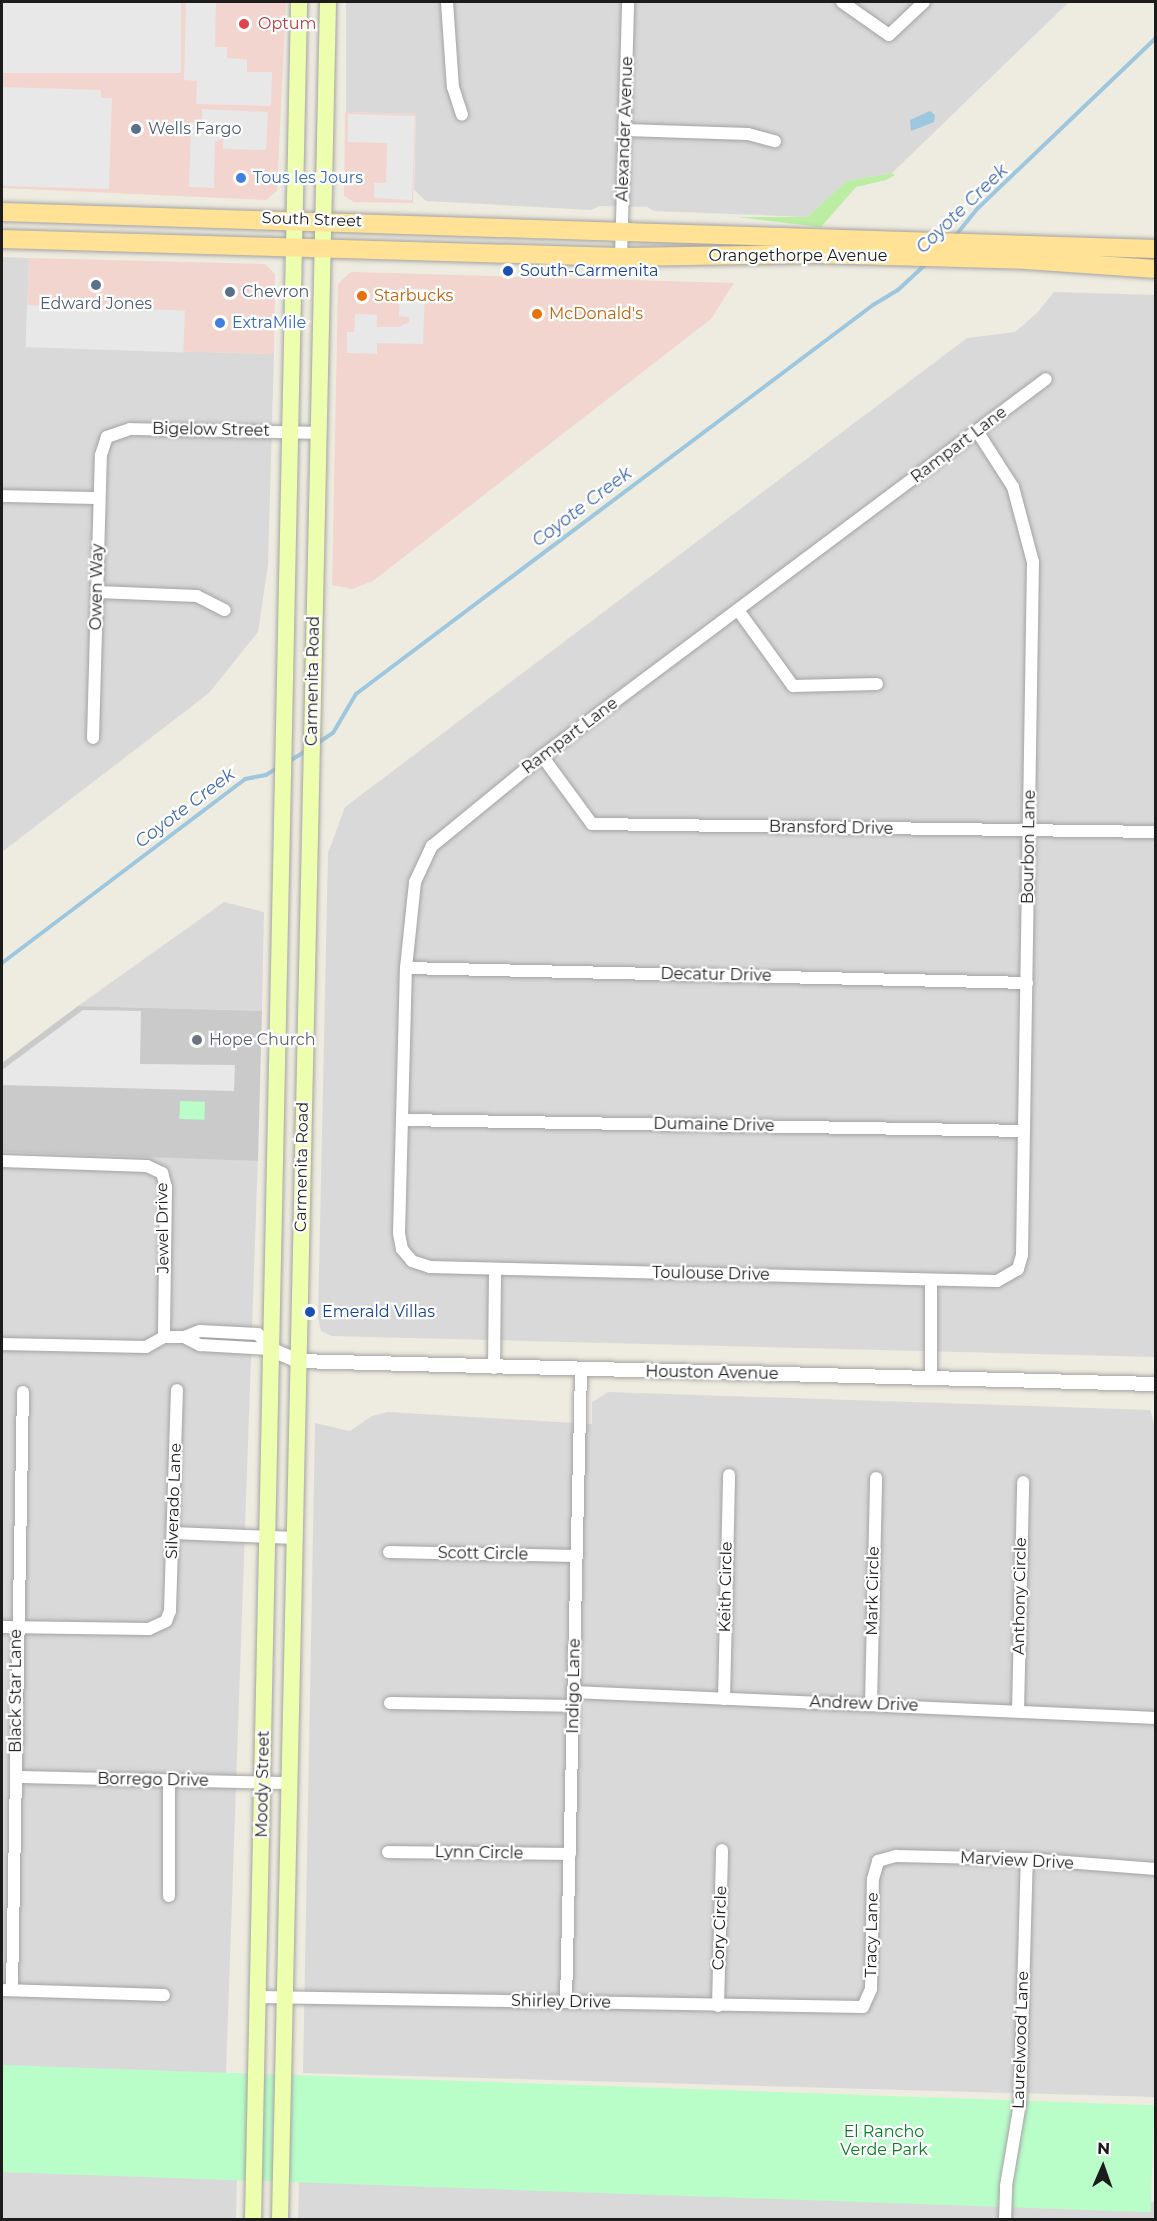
<!DOCTYPE html>
<html>
<head>
<meta charset="utf-8">
<style>
	body { margin:0 }
	#map { position:relative; width:1157px; height:2221px; overflow:hidden; background:#eeece0; font-family:Montserrat,sans-serif }
	div>[style] { position:absolute }
	[style*='--x'] { left:calc(var(--x)*1px); top:calc(var(--y)*1px); width:calc(var(--w)*1px); rotate:calc(var(--a)*1deg) }
	.residential>* { inset:0; background:#dad9d9; transform-origin:0 0 }
	.commercial>* { inset:0; background:#f1d5ce }
	.religious>* { inset:0; background:#cacaca }
	.grass>* { inset:0; background:#bbeda2 }
	.park>* { inset:0; background:#b9fdc9; transform-origin:0 0 }
	.parking>* { inset:0; background:#e8e8e8; transform-origin:0 0 }
	.water>* { inset:0; background:#9dc6df }
	.stream>* { height:4px; margin:-2px; padding:0 2px; transform-origin:2px; border-radius:2px; background:#9dc6df }
	.roads { filter:drop-shadow(0 0 2px #a3a3a3) drop-shadow(0 0 2px #a3a3a3) }
	.minor>* { height:12px; margin:-6px; padding:0 6px; transform-origin:6px; border-radius:6px; background:#fff }
	.tertiary>* { height:14px; margin:-7px; padding:0 7px; transform-origin:7px; border-radius:7px; background:#fff }
	.secondary>* { height:16px; margin:-8px; padding:0 8px; transform-origin:8px; border-radius:8px; background:#edfeaf }
	.primary>* { height:18px; margin:-9px; padding:0 9px; transform-origin:9px; border-radius:9px; background:#ffe295 }
	.dots>* { width:16px; height:16px; translate:-50% -50%; box-sizing:border-box; border:3px solid #fff; border-radius:50% }
	span { translate:-50% -50%; white-space:nowrap; text-align:center; line-height:1.15; -webkit-text-stroke:4.5px #fff; paint-order:stroke }
	.health-label { font-size:16px; color:#be3a42 }
	.left { translate:0 -50%; text-align:left }
	.service-label { font-size:16px; color:#4e5e75 }
	.street-label { font-size:16px; color:#1c1c1c }
	.shop-label { font-size:16px; color:#366cbe }
	.transit-label { font-size:16px; color:#164399 }
	.food-label { font-size:16px; color:#c56008 }
	.worship-label { font-size:16px; color:#5b616d }
	.park-label { font-size:16px; color:#048021 }
	.water-label { font-size:18px; color:#4269b1; font-style:italic }
	.frame { position:absolute; inset:0; border:3px solid #1c1c1c; pointer-events:none }
	.north { position:absolute; left:1073px; top:2137px; width:60px; height:60px; -webkit-text-stroke:4px #fff; paint-order:stroke; rotate:2deg; font-size:16px; font-weight:700; line-height:24px; text-align:center; color:#1c1c1c }
	.north::after { content:''; display:block; margin:auto; width:21px; height:27px; background:#1c1c1c; clip-path:polygon(50% 0,100% 100%,50% 72%,0 100%) }
</style>
</head>
<body>
<div id="map">
	<div class="residential">
		<div style="clip-path:polygon(346px 2px,1069px 2px,892px 173px,847px 181px,807px 217px,654px 211px,647px 207px,600px 206px,591px 210px,426px 201px,414px 190px,416px 114px,346px 112px)"></div>
		<div style="clip-path:polygon(2px 257px,29px 258px,26px 347px,274px 354px,268px 565px,258px 632px,209px 693px,2px 852px)"></div>
		<div style="clip-path:polygon(1054px 292px,1155px 295px,1155px 1357px,331px 1336px,321px 1331px,318px 1318px,328px 853px,345px 807px,967px 338px,1015px 332px,1037px 313px)"></div>
		<div style="clip-path:polygon(224px 902px,264px 912px,262px 1011px,78px 1006px)"></div>
		<div style="left:2px;top:1152px;width:256px;height:913px;rotate:2deg"></div>
		<div style="clip-path:polygon(608px 1392px,1150px 1410px,1156px 1430px,1155px 2097px,303px 2073px,315px 1423px,350px 1431px,372px 1416px,388px 1412px,592px 1424px,592px 1402px)"></div>
		<div style="clip-path:polygon(2px 2172px,237px 2178px,236px 2219px,2px 2220px)"></div>
		<div style="clip-path:polygon(299px 2179px,1156px 2202px,1155px 2220px,298px 2220px)"></div>
	</div>
	<div class="commercial">
		<div style="clip-path:polygon(2px 2px,286px 2px,277px 191px,266px 200px,2px 188px)"></div>
		<div style="clip-path:polygon(345px 112px,416px 114px,413px 203px,354px 202px,344px 196px)"></div>
		<div style="clip-path:polygon(29px 258px,265px 264px,275px 274px,274px 354px,26px 347px)"></div>
		<div style="clip-path:polygon(349px 273px,352px 272px,734px 283px,711px 319px,373px 581px,352px 589px,332px 585px,338px 284px)"></div>
	</div>
	<div class="religious">
		<div style="clip-path:polygon(78px 1006px,262px 1011px,258px 1161px,2px 1152px,2px 1063px)"></div>
	</div>
	<div class="grass">
		<div style="clip-path:polygon(892px 173px,895px 175px,886px 180px,856px 187px,821px 227px,738px 217px,807px 217px,847px 181px)"></div>
	</div>
	<div class="park">
		<div style="left:180px;top:1101px;width:25px;height:18px;rotate:2deg"></div>
		<div style="left:2px;top:2065px;width:1153px;height:107px;rotate:2deg"></div>
	</div>
	<div class="parking">
		<div style="left:2px;top:2px;width:179px;height:71px"></div>
		<div style="clip-path:polygon(186px 2px,216px 2px,215px 47px,227px 47px,227px 58px,247px 59px,247px 72px,272px 72px,271px 106px,196px 104px,197px 81px,184px 80px)"></div>
		<div style="clip-path:polygon(2px 87px,101px 90px,101px 98px,112px 98px,109px 189px,3px 186px)"></div>
		<div style="clip-path:polygon(202px 109px,268px 112px,266px 150px,223px 149px,223px 138px,215px 142px,214px 188px,189px 187px,191px 122px,202px 122px)"></div>
		<div style="clip-path:polygon(348px 114px,415px 116px,412px 200px,374px 198px,374px 183px,386px 183px,387px 143px,348px 142px)"></div>
		<div style="clip-path:polygon(400px 288px,425px 289px,423px 344px,377px 343px,377px 354px,347px 353px,347px 332px,354px 332px,355px 314px,377px 315px,377px 327px,399px 327px,409px 322px,409px 317px,399px 316px)"></div>
		<div style="left:27px;top:305px;width:158px;height:42px;rotate:2deg"></div>
		<div style="clip-path:polygon(83px 1010px,141px 1011px,140px 1064px,235px 1065px,234px 1091px,2px 1085px,2px 1070px)"></div>
	</div>
	<div class="water">
		<div style="clip-path:polygon(930px 111px,935px 115px,934px 122px,911px 131px,910px 120px)"></div>
	</div>
	<div class="stream">
		<div style="--x:956;--y:235;--w:35;--a:-51"></div>
		<div style="--x:978;--y:208;--w:246;--a:-43.7"></div>
		<div style="--x:318;--y:743;--w:18;--a:-34"></div>
		<div style="--x:333;--y:733;--w:45;--a:-59.5"></div>
		<div style="--x:356;--y:694;--w:647;--a:-36.96"></div>
		<div style="--x:873;--y:305;--w:29;--a:-31"></div>
		<div style="--x:898;--y:290;--w:40;--a:-43"></div>
		<div style="--x:288;--y:762;--w:22;--a:-32"></div>
		<div style="--x:2;--y:963;--w:305;--a:-37.1"></div>
		<div style="--x:245;--y:779;--w:21;--a:-11"></div>
		<div style="--x:266;--y:775;--w:15;--a:-32"></div>
	</div>
	<div class="roads">
		<div class="minor">
			<div style="--x:447;--y:2;--w:85;--a:86"></div>
			<div style="--x:453;--y:87;--w:29;--a:72"></div>
			<div style="--x:842;--y:2;--w:57;--a:35.1"></div>
			<div style="--x:889;--y:35;--w:48;--a:-43.3"></div>
			<div style="--x:625;--y:130;--w:123;--a:1.9"></div>
			<div style="--x:748;--y:134;--w:28;--a:15"></div>
			<div style="--x:621;--y:257;--w:255;--a:-88.4"></div>
			<div style="--x:977;--y:431;--w:67;--a:57.3"></div>
			<div style="--x:1013;--y:487;--w:78;--a:75.1"></div>
			<div style="--x:1033;--y:562;--w:693;--a:90.91"></div>
			<div style="--x:1022;--y:1255;--w:15;--a:106"></div>
			<div style="--x:1018;--y:1269;--w:24;--a:150"></div>
			<div style="--x:997;--y:1281;--w:567;--a:-178.59"></div>
			<div style="--x:430;--y:1267;--w:19;--a:-162"></div>
			<div style="--x:412;--y:1261;--w:16;--a:-130"></div>
			<div style="--x:402;--y:1249;--w:16;--a:-101"></div>
			<div style="--x:399;--y:1233;--w:265;--a:-88.5"></div>
			<div style="--x:406;--y:968;--w:86;--a:-84"></div>
			<div style="--x:415;--y:882;--w:40;--a:-65"></div>
			<div style="--x:432;--y:846;--w:142;--a:-39.3"></div>
			<div style="--x:542;--y:756;--w:629;--a:-36.8"></div>
			<div style="--x:2;--y:496;--w:97;--a:1.2"></div>
			<div style="--x:98;--y:592;--w:99;--a:2.3"></div>
			<div style="--x:197;--y:596;--w:31;--a:27"></div>
			<div style="--x:738;--y:610;--w:94;--a:54.1"></div>
			<div style="--x:793;--y:686;--w:84;--a:-1.4"></div>
			<div style="--x:93;--y:738;--w:283;--a:-88.4"></div>
			<div style="--x:101;--y:455;--w:19;--a:-72"></div>
			<div style="--x:107;--y:437;--w:24;--a:-19"></div>
			<div style="--x:130;--y:429;--w:188;--a:1.2"></div>
			<div style="--x:542;--y:756;--w:84;--a:53.7"></div>
			<div style="--x:592;--y:824;--w:564;--a:0.81"></div>
			<div style="--x:406;--y:968;--w:621;--a:1.38"></div>
			<div style="--x:403;--y:1120;--w:621;--a:1.01"></div>
			<div style="--x:2;--y:1161;--w:145;--a:2"></div>
			<div style="--x:147;--y:1166;--w:17;--a:25"></div>
			<div style="--x:162;--y:1173;--w:15;--a:74"></div>
			<div style="--x:166;--y:1187;--w:150;--a:90.8"></div>
			<div style="--x:184;--y:1337;--w:18;--a:27"></div>
			<div style="--x:200;--y:1345;--w:70;--a:3.3"></div>
			<div style="--x:2;--y:1344;--w:144;--a:1.2"></div>
			<div style="--x:146;--y:1347;--w:21;--a:-29"></div>
			<div style="--x:164;--y:1337;--w:20;--a:0"></div>
			<div style="--x:184;--y:1337;--w:17;--a:-21"></div>
			<div style="--x:200;--y:1331;--w:58;--a:3"></div>
			<div style="--x:258;--y:1334;--w:19;--a:51"></div>
			<div style="--x:494;--y:1368;--w:99;--a:-89.4"></div>
			<div style="--x:931;--y:1379;--w:99;--a:-90"></div>
			<div style="--x:173;--y:1533;--w:122;--a:2.3"></div>
			<div style="--x:389;--y:1552;--w:188;--a:1.2"></div>
			<div style="--x:2;--y:1627;--w:147;--a:0.8"></div>
			<div style="--x:149;--y:1629;--w:19;--a:-25"></div>
			<div style="--x:166;--y:1621;--w:11;--a:-68"></div>
			<div style="--x:170;--y:1611;--w:221;--a:-88.2"></div>
			<div style="--x:573;--y:1692;--w:584;--a:2.55"></div>
			<div style="--x:724;--y:1699;--w:224;--a:-88.7"></div>
			<div style="--x:390;--y:1703;--w:183;--a:0.9"></div>
			<div style="--x:871;--y:1704;--w:226;--a:-88.7"></div>
			<div style="--x:1018;--y:1711;--w:229;--a:-88.7"></div>
			<div style="--x:16;--y:1777;--w:273;--a:1.3"></div>
			<div style="--x:388;--y:1852;--w:182;--a:0.6"></div>
			<div style="--x:169;--y:1896;--w:115;--a:-90"></div>
			<div style="--x:2;--y:1990;--w:162;--a:1.8"></div>
			<div style="--x:12;--y:1990;--w:598;--a:-88.95"></div>
			<div style="--x:259;--y:1997;--w:604;--a:0.95"></div>
			<div style="--x:863;--y:2007;--w:20;--a:-66"></div>
			<div style="--x:871;--y:1989;--w:110;--a:-89"></div>
			<div style="--x:873;--y:1879;--w:19;--a:-74"></div>
			<div style="--x:878;--y:1861;--w:19;--a:-16"></div>
			<div style="--x:896;--y:1856;--w:131;--a:1.3"></div>
			<div style="--x:1027;--y:1859;--w:129;--a:4.4"></div>
			<div style="--x:566;--y:2002;--w:632;--a:-88.64"></div>
			<div style="--x:718;--y:2006;--w:156;--a:-88.5"></div>
			<div style="--x:1005;--y:2220;--w:34;--a:-88"></div>
			<div style="--x:1006;--y:2186;--w:84;--a:-80.4"></div>
			<div style="--x:1020;--y:2103;--w:244;--a:-88.4"></div>
		</div>
		<div class="tertiary">
			<div style="--x:270;--y:1349;--w:30;--a:23"></div>
			<div style="--x:298;--y:1361;--w:858;--a:1.54"></div>
		</div>
		<div class="secondary">
			<div style="--x:253;--y:2220;--w:2218;--a:-88.81"></div>
			<div style="--x:280;--y:2220;--w:2219;--a:-88.76"></div>
		</div>
		<div class="primary">
			<div style="--x:2;--y:212;--w:1155;--a:1.84"></div>
			<div style="--x:2;--y:239;--w:619;--a:1.67"></div>
			<div style="--x:621;--y:257;--w:195;--a:-0.9"></div>
			<div style="--x:816;--y:254;--w:210;--a:1.6"></div>
			<div style="--x:1026;--y:260;--w:130;--a:4"></div>
		</div>
	</div>
	<div class="dots">
		<div style="left:244px;top:24px;background:#e0444e"></div>
		<div style="left:136px;top:129px;background:#5c6f8a"></div>
		<div style="left:241px;top:178px;background:#3f7fe0"></div>
		<div style="left:508px;top:271px;background:#1a4fb4"></div>
		<div style="left:96px;top:285px;background:#5c6f8a"></div>
		<div style="left:230px;top:292px;background:#5c6f8a"></div>
		<div style="left:362px;top:296px;background:#e8710a"></div>
		<div style="left:537px;top:314px;background:#e8710a"></div>
		<div style="left:220px;top:323px;background:#3f7fe0"></div>
		<div style="left:197px;top:1040px;background:#6b7280"></div>
		<div style="left:310px;top:1312px;background:#1a4fb4"></div>
	</div>
	<div class="health-label">
		<span class="left" style="left:258px;top:24px">Optum</span>
	</div>
	<div class="service-label">
		<span class="left" style="left:148px;top:129px">Wells Fargo</span>
		<span class="left" style="left:242px;top:292px">Chevron</span>
		<span style="left:96px;top:304px">Edward Jones</span>
	</div>
	<div class="street-label">
		<span style="left:625px;top:129px;rotate:-88deg">Alexander Avenue</span>
		<span style="left:312px;top:220px;rotate:2deg">South Street</span>
		<span style="left:798px;top:256px">Orangethorpe Avenue</span>
		<span style="left:211px;top:430px;rotate:1deg">Bigelow Street</span>
		<span style="left:959px;top:445px;rotate:-37deg">Rampart Lane</span>
		<span style="left:97px;top:587px;rotate:-89deg">Owen Way</span>
		<span style="left:313px;top:681px;rotate:-89deg">Carmenita Road</span>
		<span style="left:570px;top:736px;rotate:-37deg">Rampart Lane</span>
		<span style="left:831px;top:828px;rotate:1deg">Bransford Drive</span>
		<span style="left:1029px;top:847px;rotate:-89deg">Bourbon Lane</span>
		<span style="left:716px;top:975px;rotate:1deg">Decatur Drive</span>
		<span style="left:714px;top:1125px;rotate:1deg">Dumaine Drive</span>
		<span style="left:302px;top:1167px;rotate:-89deg">Carmenita Road</span>
		<span style="left:163px;top:1228px;rotate:-91deg">Jewel Drive</span>
		<span style="left:711px;top:1274px;rotate:1deg">Toulouse Drive</span>
		<span style="left:712px;top:1373px;rotate:1deg">Houston Avenue</span>
		<span style="left:174px;top:1501px;rotate:-88deg">Silverado Lane</span>
		<span style="left:483px;top:1554px;rotate:1deg">Scott Circle</span>
		<span style="left:726px;top:1587px;rotate:-89deg">Keith Circle</span>
		<span style="left:873px;top:1591px;rotate:-89deg">Mark Circle</span>
		<span style="left:1020px;top:1596px;rotate:-89deg">Anthony Circle</span>
		<span style="left:574px;top:1686px;rotate:-89deg">Indigo Lane</span>
		<span style="left:16px;top:1691px;rotate:-90deg">Black Star Lane</span>
		<span style="left:864px;top:1704px;rotate:2deg">Andrew Drive</span>
		<span style="left:153px;top:1780px;rotate:1deg">Borrego Drive</span>
		<span style="left:263px;top:1784px;rotate:-89deg">Moody Street</span>
		<span style="left:479px;top:1853px;rotate:1deg">Lynn Circle</span>
		<span style="left:1017px;top:1861px;rotate:3deg">Marview Drive</span>
		<span style="left:720px;top:1928px;rotate:-88deg">Cory Circle</span>
		<span style="left:872px;top:1935px;rotate:-89deg">Tracy Lane</span>
		<span style="left:561px;top:2002px;rotate:1deg">Shirley Drive</span>
		<span style="left:1021px;top:2040px;rotate:-88deg">Laurelwood Lane</span>
	</div>
	<div class="shop-label">
		<span class="left" style="left:253px;top:178px">Tous les Jours</span>
		<span class="left" style="left:232px;top:323px">ExtraMile</span>
	</div>
	<div class="transit-label">
		<span class="left" style="left:520px;top:271px">South-Carmenita</span>
		<span class="left" style="left:322px;top:1312px">Emerald Villas</span>
	</div>
	<div class="food-label">
		<span class="left" style="left:374px;top:296px">Starbucks</span>
		<span class="left" style="left:549px;top:314px">McDonald's</span>
	</div>
	<div class="worship-label">
		<span class="left" style="left:209px;top:1040px">Hope Church</span>
	</div>
	<div class="park-label">
		<span style="left:884px;top:2141px">El Rancho<br>Verde Park</span>
	</div>
	<div class="water-label">
		<span style="left:962px;top:209px;rotate:-44deg">Coyote Creek</span>
		<span style="left:582px;top:507px;rotate:-37deg">Coyote Creek</span>
		<span style="left:185px;top:808px;rotate:-37deg">Coyote Creek</span>
	</div>
	<div class="frame"></div>
	<div class="north">N</div>
</div>
</body>
</html>
